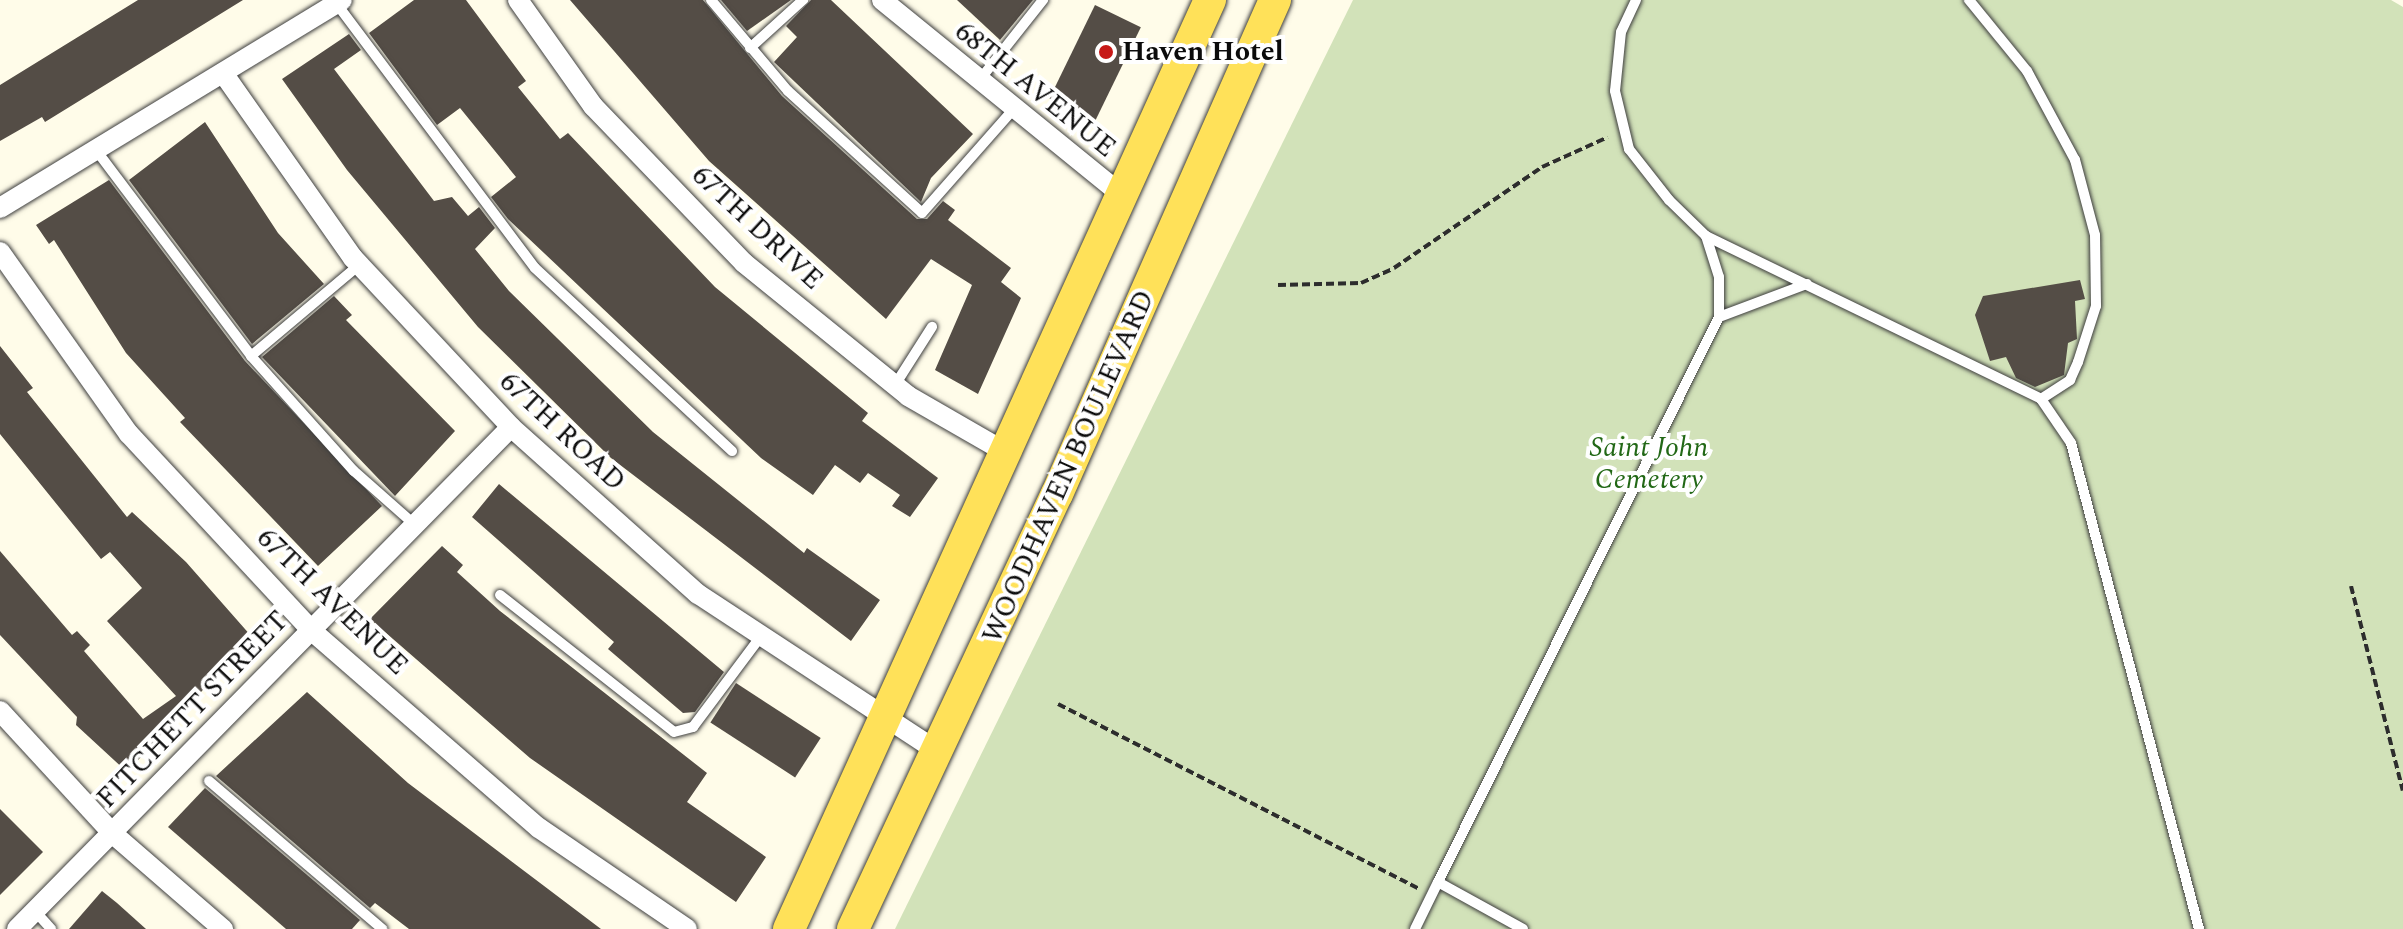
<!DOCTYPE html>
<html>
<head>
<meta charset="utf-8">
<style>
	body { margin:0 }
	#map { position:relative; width:2403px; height:929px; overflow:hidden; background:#fffce9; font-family:Spectral,serif }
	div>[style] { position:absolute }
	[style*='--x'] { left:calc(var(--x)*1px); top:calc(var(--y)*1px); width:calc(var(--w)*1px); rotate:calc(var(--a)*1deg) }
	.cemetery>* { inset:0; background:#d2e2b9 }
	.building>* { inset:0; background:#544d46; transform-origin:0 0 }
	.path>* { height:4px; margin-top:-2px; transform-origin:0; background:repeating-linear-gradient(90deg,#2d2d2d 0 8px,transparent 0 12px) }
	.roads { filter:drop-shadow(0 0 2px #3e3e3e) drop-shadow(0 0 2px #3e3e3e) }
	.service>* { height:10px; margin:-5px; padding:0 5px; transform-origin:5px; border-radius:5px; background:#fff }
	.minor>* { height:20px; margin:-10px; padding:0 10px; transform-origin:10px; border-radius:10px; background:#fff }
	.primary>* { height:32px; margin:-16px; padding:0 16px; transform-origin:16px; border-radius:16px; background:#ffe159 }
	.dots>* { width:22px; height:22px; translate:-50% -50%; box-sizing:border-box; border:4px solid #fff; border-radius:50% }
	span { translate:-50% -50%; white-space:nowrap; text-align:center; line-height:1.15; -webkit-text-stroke:8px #fff; paint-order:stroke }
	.poi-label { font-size:28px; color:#0b0b0b; font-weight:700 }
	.left { translate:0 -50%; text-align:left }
	.street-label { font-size:28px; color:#0b0b0b }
	.park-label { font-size:28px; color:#226816; font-style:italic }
</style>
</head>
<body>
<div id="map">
	<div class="cemetery">
		<div style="clip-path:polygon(1353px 0,2391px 0,2403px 7px,2403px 929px,895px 929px)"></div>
	</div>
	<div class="building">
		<div style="clip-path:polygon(138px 0,243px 0,45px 122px,42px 117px,0 141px,0 85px)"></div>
		<div style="clip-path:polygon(414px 0,466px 0,526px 81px,518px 87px,560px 139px,568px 133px,715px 287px,868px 413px,862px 421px,938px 478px,910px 517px,892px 506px,900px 495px,868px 473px,860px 483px,835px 465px,813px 495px,761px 458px,508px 219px,491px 197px,516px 177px,460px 108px,437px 125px,369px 33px)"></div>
		<div style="clip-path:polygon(570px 0,703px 0,782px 96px,917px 219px,927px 219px,943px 201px,955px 210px,948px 220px,1011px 268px,1001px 282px,1021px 298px,978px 394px,935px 370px,972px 285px,931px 259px,886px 319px,709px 161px)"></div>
		<div style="clip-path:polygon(721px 0,791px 0,747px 31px)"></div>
		<div style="clip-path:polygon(811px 0,831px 0,973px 134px,931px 178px,921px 202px,774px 62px,797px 37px,786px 26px)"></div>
		<div style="clip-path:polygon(957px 0,1033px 0,1000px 40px)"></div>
		<div style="left:1095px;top:5px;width:51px;height:104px;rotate:26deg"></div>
		<div style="clip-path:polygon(349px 34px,361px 50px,334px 69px,434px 201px,452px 197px,468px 216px,479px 207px,495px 228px,475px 249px,509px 291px,653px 432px,804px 553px,807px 548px,880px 600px,851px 641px,611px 458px,478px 327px,347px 170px,282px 79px)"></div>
		<div style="clip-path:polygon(205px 122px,278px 233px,324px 284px,252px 344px,129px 180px)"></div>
		<div style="clip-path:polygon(109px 180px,245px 361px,382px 506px,318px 566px,180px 422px,185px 418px,126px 353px,54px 240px,49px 244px,36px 225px)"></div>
		<div style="clip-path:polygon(2080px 280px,2085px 299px,2075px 301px,2077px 339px,2068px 343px,2064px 375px,2035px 387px,2016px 378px,2006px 357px,1990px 361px,1975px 315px,1983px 296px)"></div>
		<div style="clip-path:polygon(334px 296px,352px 315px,346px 320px,455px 431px,395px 496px,262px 357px)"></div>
		<div style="clip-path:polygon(0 346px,33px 388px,27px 392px,127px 517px,132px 512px,186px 562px,252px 637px,127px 772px,76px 725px,77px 717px,0 635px,0 551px,72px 635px,77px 631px,90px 645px,84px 651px,143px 719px,176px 696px,107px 621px,142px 588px,110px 552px,101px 559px,0 434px)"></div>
		<div style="clip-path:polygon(499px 484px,724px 672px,695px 712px,683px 713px,608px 649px,614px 642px,472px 517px)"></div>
		<div style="clip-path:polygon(442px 546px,463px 565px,457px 572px,500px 611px,707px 773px,687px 802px,766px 857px,736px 902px,530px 758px,370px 619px)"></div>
		<div style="left:736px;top:683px;width:101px;height:47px;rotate:33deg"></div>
		<div style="clip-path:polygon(307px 692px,408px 783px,601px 929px,409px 929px,375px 903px,370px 908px,216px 776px)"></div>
		<div style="clip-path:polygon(205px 788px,360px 920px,352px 929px,286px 929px,168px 827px)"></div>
		<div style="clip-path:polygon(0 809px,43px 852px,0 895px)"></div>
		<div style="clip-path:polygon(102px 891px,117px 903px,146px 929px,69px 929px)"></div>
	</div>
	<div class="path">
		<div style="--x:1278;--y:285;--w:83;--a:-1.4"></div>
		<div style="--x:1361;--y:283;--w:36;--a:-24"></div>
		<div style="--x:1394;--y:268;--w:179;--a:-34.3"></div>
		<div style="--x:1542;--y:167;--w:72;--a:-24.4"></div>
		<div style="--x:2351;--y:586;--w:211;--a:75.8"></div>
		<div style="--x:1058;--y:704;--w:406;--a:27.1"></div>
	</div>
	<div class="roads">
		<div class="service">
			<div style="--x:711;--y:0;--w:119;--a:49.8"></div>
			<div style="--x:788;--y:91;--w:181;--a:42.3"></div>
			<div style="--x:922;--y:213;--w:136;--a:-48.6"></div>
			<div style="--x:1636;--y:0;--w:35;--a:115"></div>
			<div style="--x:1621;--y:32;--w:59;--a:95.8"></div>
			<div style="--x:1615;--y:91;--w:60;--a:76.4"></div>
			<div style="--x:1629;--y:149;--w:65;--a:51.9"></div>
			<div style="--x:1669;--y:200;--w:52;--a:44.2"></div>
			<div style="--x:1706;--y:236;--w:373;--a:25.9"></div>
			<div style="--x:2041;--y:399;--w:35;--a:-33"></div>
			<div style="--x:2070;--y:380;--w:20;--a:-66"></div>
			<div style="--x:2078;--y:362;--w:59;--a:-72.2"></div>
			<div style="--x:2096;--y:306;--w:71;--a:-90.8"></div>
			<div style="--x:2095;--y:235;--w:78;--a:-104.9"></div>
			<div style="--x:2075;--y:160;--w:101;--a:-118.3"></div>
			<div style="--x:2027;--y:71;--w:92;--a:-129.2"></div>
			<div style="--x:336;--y:3;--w:331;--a:53.1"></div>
			<div style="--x:535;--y:268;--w:269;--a:42.9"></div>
			<div style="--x:750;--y:48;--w:72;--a:-42.2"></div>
			<div style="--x:978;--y:82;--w:105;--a:-51.6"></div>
			<div style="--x:96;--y:150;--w:258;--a:53"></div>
			<div style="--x:251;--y:356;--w:154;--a:48.2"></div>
			<div style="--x:354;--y:471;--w:81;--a:41.5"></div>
			<div style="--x:1719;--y:317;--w:94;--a:-20.6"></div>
			<div style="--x:251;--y:356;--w:141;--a:-40.1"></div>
			<div style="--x:895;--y:385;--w:69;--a:-57.5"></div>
			<div style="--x:2041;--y:399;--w:53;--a:55.7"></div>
			<div style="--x:2071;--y:443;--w:503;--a:75.24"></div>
			<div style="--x:500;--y:595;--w:221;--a:38.2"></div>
			<div style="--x:674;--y:732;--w:20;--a:-15"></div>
			<div style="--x:693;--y:727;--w:114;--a:-53.2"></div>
			<div style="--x:209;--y:781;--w:228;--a:40.5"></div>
			<div style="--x:35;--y:911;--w:24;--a:48"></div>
			<div style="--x:1415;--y:929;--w:52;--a:-63.9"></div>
			<div style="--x:1523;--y:929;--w:97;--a:-151.1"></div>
			<div style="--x:1438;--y:882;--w:631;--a:-63.56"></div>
			<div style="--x:1719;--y:317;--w:40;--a:-90"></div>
			<div style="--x:1719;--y:277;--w:43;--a:-107.6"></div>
		</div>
		<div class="minor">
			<div style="--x:518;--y:0;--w:130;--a:54.7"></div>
			<div style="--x:593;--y:106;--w:218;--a:46.1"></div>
			<div style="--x:744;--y:263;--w:211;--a:39"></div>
			<div style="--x:908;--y:396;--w:108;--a:29.9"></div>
			<div style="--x:882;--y:0;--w:304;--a:39.1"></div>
			<div style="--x:223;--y:73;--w:226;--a:54.9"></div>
			<div style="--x:353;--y:258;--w:231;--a:46.9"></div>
			<div style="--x:511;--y:427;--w:251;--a:41.8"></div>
			<div style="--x:698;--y:594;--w:290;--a:33.3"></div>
			<div style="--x:0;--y:208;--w:400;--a:-31.3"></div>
			<div style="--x:0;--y:252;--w:223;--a:54.7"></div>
			<div style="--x:129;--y:434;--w:267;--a:47.1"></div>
			<div style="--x:311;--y:630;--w:302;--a:41"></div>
			<div style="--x:539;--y:828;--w:179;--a:34.3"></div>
			<div style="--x:0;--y:711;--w:166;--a:47.4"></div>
			<div style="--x:112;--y:833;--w:147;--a:40.9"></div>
			<div style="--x:17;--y:929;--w:704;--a:-45.46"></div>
		</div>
		<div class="primary">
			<div style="--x:789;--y:929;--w:1020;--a:-65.62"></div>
			<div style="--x:853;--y:929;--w:480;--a:-64.9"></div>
			<div style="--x:1057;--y:494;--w:540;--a:-66.19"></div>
		</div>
	</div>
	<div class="dots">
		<div style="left:1106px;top:52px;background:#c71917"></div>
	</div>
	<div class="poi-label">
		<span class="left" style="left:1122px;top:52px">Haven Hotel</span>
	</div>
	<div class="street-label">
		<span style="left:1035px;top:90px;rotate:39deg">68TH AVENUE</span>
		<span style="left:757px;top:228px;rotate:43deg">67TH DRIVE</span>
		<span style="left:562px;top:432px;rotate:43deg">67TH ROAD</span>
		<span style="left:1069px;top:467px;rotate:-66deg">WOODHAVEN BOULEVARD</span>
		<span style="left:332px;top:602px;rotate:44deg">67TH AVENUE</span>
		<span style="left:193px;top:710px;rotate:-46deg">FITCHETT STREET</span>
	</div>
	<div class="park-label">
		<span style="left:1649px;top:464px">Saint John<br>Cemetery</span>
	</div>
</div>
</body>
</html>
